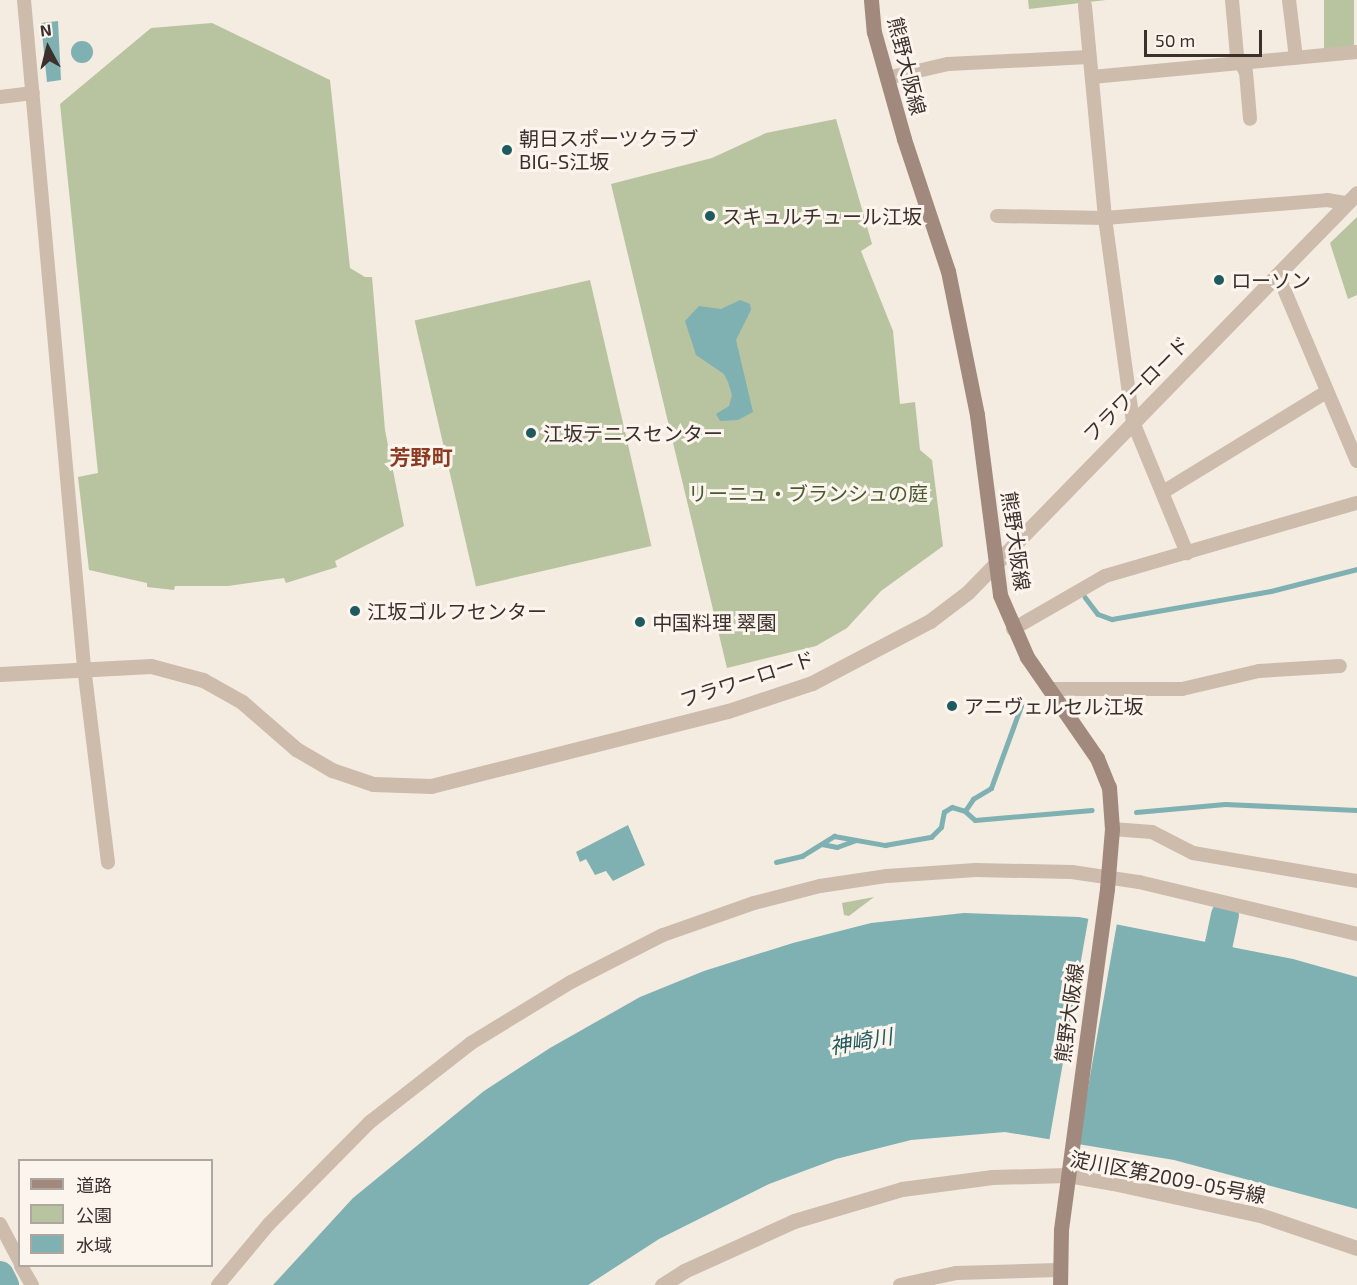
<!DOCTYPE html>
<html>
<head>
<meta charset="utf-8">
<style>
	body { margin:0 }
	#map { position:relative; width:1357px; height:1285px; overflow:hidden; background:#f4ebe1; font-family:"Exo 2","Noto Sans JP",sans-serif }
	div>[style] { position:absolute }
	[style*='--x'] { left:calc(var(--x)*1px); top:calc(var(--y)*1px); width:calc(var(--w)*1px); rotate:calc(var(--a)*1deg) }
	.green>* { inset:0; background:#b8c4a0; transform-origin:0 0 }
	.water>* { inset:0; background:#7fb0b2 }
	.round { border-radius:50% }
	.pier>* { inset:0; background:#f4ebe1; transform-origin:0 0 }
	.stream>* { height:4.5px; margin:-2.25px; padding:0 2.25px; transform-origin:2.25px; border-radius:2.25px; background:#7fb0b2 }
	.river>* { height:28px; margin:-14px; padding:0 14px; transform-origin:14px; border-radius:14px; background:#7fb0b2 }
	.minor>* { height:14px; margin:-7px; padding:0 7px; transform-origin:7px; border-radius:7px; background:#cdbbac }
	.tertiary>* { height:15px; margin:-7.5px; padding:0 7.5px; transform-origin:7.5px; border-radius:7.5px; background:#cdbbac }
	.secondary>* { height:15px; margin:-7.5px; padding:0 7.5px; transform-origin:7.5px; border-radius:7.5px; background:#a18a7d }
	.dots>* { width:16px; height:16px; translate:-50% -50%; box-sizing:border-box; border:3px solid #fbf5ee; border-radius:50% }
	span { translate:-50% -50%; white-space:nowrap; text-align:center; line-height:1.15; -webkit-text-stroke:6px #fbf5ee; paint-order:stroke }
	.street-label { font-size:20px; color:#3b302b }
	.poi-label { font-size:20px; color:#3b302b }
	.left { translate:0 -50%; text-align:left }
	.park-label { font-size:20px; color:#4a5a2e }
	.neighbourhood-label { font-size:21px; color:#8c3b22; font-weight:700 }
	.water-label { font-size:21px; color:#1f5a5e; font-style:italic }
	.legend { position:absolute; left:18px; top:1159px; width:195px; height:108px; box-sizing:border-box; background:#fbf5ee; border:2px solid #aea6a0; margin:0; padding:8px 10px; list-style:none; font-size:18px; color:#3b302b }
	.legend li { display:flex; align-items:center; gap:12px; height:30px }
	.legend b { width:30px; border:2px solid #aea6a0 }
	.north { position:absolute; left:18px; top:18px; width:60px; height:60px; -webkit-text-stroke:4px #fbf5ee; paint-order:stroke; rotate:353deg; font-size:16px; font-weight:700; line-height:24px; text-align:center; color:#3b302b }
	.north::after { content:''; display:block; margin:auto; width:21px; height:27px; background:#3b302b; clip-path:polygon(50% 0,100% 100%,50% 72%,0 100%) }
	.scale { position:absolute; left:1144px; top:30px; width:118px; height:27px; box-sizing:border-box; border:3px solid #3b302b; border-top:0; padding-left:8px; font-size:18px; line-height:21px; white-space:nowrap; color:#3b302b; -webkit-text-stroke:4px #fbf5ee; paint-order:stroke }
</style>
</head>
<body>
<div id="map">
	<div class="green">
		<div style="clip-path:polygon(1028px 0,1106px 0,1029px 9px)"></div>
		<div style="left:1324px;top:0;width:30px;height:48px"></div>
		<div style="clip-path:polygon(212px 23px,330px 80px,350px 268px,365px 277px,372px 277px,385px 430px,404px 526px,335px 561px,337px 567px,286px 583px,284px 578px,228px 586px,175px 586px,174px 590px,147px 587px,147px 583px,89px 570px,78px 477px,98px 473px,60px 104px,151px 28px)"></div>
		<div style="clip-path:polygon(836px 119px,872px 244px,861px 251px,893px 331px,900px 404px,915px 402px,920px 450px,932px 460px,943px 546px,881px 591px,847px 628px,816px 646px,727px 668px,611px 184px,712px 158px,766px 133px)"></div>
		<div style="clip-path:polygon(1357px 217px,1357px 295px,1348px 299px,1330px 243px)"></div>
		<div style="left:590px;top:280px;width:273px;height:180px;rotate:77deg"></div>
		<div style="clip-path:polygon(874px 897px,849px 916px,844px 915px,842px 903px)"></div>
	</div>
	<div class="water">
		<div style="clip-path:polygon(58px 21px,61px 80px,47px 82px,41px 23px)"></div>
		<div class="round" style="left:71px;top:41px;width:22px;height:22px"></div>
		<div style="clip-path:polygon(740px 300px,750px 304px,751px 310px,736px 340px,753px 412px,738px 420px,720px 421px,716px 414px,729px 406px,732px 395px,728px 382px,724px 374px,696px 355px,685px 321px,699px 306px,721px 309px)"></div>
		<div style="clip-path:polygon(628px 825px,645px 865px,613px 881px,606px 871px,595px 875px,586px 859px,580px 862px,576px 852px)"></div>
		<div style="clip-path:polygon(964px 913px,1079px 917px,1293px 959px,1357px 977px,1357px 1209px,1174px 1160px,1005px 1132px,911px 1140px,836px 1159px,769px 1184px,659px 1239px,588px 1285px,273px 1285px,353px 1198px,484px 1091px,550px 1048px,640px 997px,704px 971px,793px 943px,871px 923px)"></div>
	</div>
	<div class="pier">
		<div style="left:1089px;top:915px;width:29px;height:229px;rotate:10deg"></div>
	</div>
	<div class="stream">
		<div style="--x:1085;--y:597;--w:21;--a:53"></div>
		<div style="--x:1098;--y:614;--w:15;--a:20"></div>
		<div style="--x:1112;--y:619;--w:161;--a:-10"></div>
		<div style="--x:1271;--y:591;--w:89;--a:-14.3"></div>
		<div style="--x:965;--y:811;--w:14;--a:-56"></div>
		<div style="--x:973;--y:799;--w:21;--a:-31"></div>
		<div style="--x:991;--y:788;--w:87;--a:-69.9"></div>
		<div style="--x:1136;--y:812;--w:89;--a:-5.1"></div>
		<div style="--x:1225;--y:804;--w:132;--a:2.6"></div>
		<div style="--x:822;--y:844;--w:15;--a:11"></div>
		<div style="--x:837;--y:847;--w:20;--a:-20"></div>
		<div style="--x:776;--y:862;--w:27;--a:-13"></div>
		<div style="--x:802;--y:856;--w:38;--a:-32"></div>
		<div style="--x:834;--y:836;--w:52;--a:10"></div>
		<div style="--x:885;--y:845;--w:47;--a:-9.9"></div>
		<div style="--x:931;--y:837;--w:14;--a:-45"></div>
		<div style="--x:941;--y:827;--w:15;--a:-79"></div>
		<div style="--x:944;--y:812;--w:9;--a:-32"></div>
		<div style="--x:952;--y:807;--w:14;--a:17"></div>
		<div style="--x:965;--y:811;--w:13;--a:42"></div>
		<div style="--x:975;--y:820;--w:117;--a:-4.9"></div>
	</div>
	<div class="river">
		<div style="--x:1211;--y:981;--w:67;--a:-78"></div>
		<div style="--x:0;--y:1275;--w:11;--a:63"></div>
	</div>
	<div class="minor">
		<div style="--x:24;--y:0;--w:670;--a:84.86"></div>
		<div style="--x:84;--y:667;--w:197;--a:83"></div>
		<div style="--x:1232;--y:0;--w:56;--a:84.9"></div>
		<div style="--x:1237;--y:56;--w:18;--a:61"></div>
		<div style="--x:1246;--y:72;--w:47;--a:85.1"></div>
		<div style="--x:1289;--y:0;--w:58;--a:83.1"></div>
		<div style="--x:1085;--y:6;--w:213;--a:84.6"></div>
		<div style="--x:1105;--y:218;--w:206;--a:82.2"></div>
		<div style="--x:1133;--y:422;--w:142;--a:67.6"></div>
		<div style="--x:1092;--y:77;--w:266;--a:-5.4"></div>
		<div style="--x:887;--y:78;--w:63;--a:-12.9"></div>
		<div style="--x:948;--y:64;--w:141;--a:-2.8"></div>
		<div style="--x:0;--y:97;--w:33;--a:-7"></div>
		<div style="--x:997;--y:216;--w:108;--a:1.1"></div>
		<div style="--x:1105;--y:218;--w:223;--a:-4.6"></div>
		<div style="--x:1327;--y:200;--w:20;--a:9"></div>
		<div style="--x:1278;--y:275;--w:202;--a:67"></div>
		<div style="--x:1163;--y:492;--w:191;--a:-31.5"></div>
		<div style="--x:1013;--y:629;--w:106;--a:-29.9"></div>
		<div style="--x:1105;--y:576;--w:262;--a:-16.2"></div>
		<div style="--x:1049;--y:689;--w:133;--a:0"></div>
		<div style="--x:1182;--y:689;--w:79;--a:-13.2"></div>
		<div style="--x:1259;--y:671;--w:81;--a:-3.5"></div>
		<div style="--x:1112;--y:829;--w:40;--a:4.3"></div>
		<div style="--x:1152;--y:832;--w:46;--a:27.1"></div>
		<div style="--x:1193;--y:853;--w:166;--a:9.7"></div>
		<div style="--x:0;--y:1224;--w:43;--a:62.2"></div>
		<div style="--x:21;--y:1266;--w:22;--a:60"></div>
		<div style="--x:218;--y:1285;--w:80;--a:-50.1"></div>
		<div style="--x:269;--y:1224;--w:144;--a:-45.3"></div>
		<div style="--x:370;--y:1122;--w:128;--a:-38"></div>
		<div style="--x:471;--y:1043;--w:117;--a:-31.4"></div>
		<div style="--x:571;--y:982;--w:103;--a:-27.1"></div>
		<div style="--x:663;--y:935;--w:96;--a:-19.4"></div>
		<div style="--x:754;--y:903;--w:68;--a:-14.4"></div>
		<div style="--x:820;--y:886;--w:68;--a:-8.5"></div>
		<div style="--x:887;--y:876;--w:89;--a:-3.9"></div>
		<div style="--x:976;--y:870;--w:96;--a:1.2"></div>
		<div style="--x:1072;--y:872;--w:68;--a:8.5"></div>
		<div style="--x:1139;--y:882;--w:224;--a:13.4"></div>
		<div style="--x:900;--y:1285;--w:57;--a:-12.1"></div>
		<div style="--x:956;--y:1273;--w:102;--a:-1.7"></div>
	</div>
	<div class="tertiary">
		<div style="--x:0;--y:674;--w:151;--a:-3"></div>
		<div style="--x:151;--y:666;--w:54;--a:15.1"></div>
		<div style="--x:203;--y:680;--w:45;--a:29.4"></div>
		<div style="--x:242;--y:702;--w:72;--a:41"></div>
		<div style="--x:296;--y:749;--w:42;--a:30.3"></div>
		<div style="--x:332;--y:770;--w:43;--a:18.9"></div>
		<div style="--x:373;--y:784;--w:58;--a:2"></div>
		<div style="--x:431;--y:786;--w:306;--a:-14.2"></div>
		<div style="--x:728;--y:711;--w:89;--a:-18.4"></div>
		<div style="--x:812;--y:683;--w:133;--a:-27.7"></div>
		<div style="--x:930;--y:621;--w:48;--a:-37.3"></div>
		<div style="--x:968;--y:592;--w:557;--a:-45.73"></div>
		<div style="--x:662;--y:1285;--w:26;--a:-32"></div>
		<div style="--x:684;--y:1271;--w:121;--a:-24.4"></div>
		<div style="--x:794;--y:1221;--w:113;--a:-16.5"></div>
		<div style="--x:902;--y:1189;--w:91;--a:-7.6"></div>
		<div style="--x:992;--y:1177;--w:76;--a:-1.5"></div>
		<div style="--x:1068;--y:1175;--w:46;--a:10.1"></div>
		<div style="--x:1113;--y:1183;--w:150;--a:12.3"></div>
		<div style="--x:1260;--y:1215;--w:102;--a:18.8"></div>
	</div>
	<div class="secondary">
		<div style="--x:871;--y:0;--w:32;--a:85"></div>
		<div style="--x:874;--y:32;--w:111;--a:74.3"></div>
		<div style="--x:904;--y:139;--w:139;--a:71.6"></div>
		<div style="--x:948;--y:271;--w:147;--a:78.6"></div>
		<div style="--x:977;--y:415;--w:181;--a:82.7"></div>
		<div style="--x:1000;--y:595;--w:68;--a:66.5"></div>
		<div style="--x:1027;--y:657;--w:123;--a:55.3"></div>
		<div style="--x:1097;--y:758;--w:31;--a:68"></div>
		<div style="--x:1109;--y:787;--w:42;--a:85.9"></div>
		<div style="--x:1112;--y:829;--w:60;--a:94.8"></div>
		<div style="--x:1107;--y:889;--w:344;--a:97.7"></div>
		<div style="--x:1061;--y:1230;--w:55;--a:91"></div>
	</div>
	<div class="dots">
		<div style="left:507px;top:150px;background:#1f5a5e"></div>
		<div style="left:710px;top:216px;background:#1f5a5e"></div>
		<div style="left:1219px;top:280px;background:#1f5a5e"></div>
		<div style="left:531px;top:433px;background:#1f5a5e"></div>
		<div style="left:355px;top:611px;background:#1f5a5e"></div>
		<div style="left:640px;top:622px;background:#1f5a5e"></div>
		<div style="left:952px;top:706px;background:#1f5a5e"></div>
	</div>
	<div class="street-label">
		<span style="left:907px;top:66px;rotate:76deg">熊野大阪線</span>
		<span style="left:1136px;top:389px;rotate:-45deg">フラワーロード</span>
		<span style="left:1016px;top:541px;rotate:82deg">熊野大阪線</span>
		<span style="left:747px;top:679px;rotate:-18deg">フラワーロード</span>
		<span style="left:1069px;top:1013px;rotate:-82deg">熊野大阪線</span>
		<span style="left:1168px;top:1177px;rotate:11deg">淀川区第2009-05号線</span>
	</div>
	<div class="poi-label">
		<span class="left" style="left:519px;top:150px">朝日スポーツクラブ<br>BIG-S江坂</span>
		<span class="left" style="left:722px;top:216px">スキュルチュール江坂</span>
		<span class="left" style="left:1231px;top:280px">ローソン</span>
		<span class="left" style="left:543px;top:433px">江坂テニスセンター</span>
		<span class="left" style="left:367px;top:611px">江坂ゴルフセンター</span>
		<span class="left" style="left:652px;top:622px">中国料理 翠園</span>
		<span class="left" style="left:964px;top:706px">アニヴェルセル江坂</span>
	</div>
	<div class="park-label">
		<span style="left:808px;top:493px">リーニュ・ブランシュの庭</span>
	</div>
	<div class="neighbourhood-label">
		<span style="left:421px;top:457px">芳野町</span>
	</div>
	<div class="water-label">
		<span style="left:861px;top:1041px;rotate:-10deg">神崎川</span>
	</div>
	<ul class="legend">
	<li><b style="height:8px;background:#a18a7d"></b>道路</li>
	<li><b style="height:16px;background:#b8c4a0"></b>公園</li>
	<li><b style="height:16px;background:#7fb0b2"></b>水域</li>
	</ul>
	<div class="north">N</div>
	<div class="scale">50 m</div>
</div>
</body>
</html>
